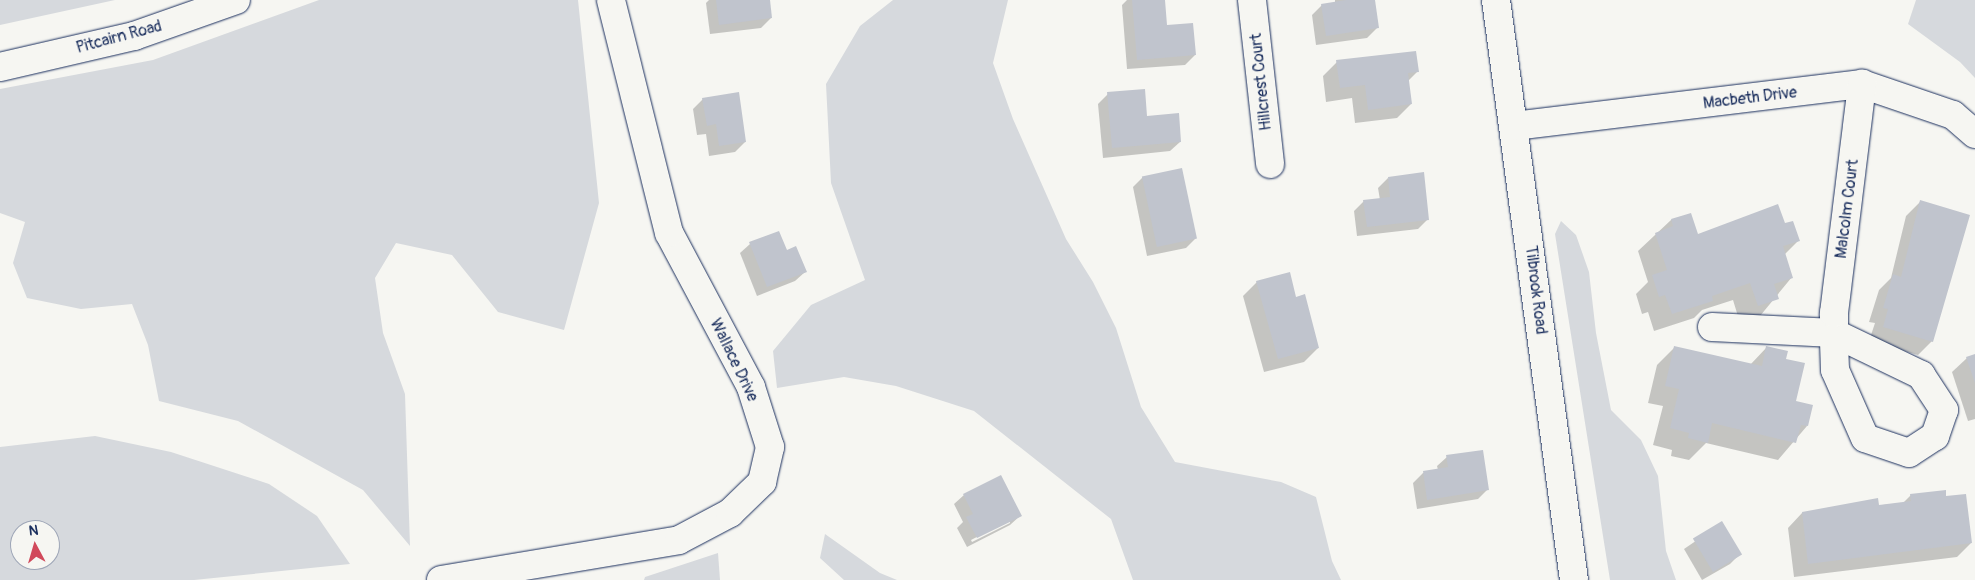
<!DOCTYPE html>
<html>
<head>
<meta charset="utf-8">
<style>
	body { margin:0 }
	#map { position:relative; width:1975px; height:580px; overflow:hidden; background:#f6f6f2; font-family:Pangolin,sans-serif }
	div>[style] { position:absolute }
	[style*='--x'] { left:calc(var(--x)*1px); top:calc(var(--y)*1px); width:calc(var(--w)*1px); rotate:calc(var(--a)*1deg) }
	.green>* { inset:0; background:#d6d9dd }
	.shadow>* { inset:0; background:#0003 }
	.building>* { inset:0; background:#c0c4cd; transform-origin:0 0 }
	.roads { filter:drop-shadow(0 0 1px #1b2f5e) drop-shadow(0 0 1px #1b2f5e) }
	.minor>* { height:28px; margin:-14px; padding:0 14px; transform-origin:14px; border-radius:14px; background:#f6f6f2 }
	span { translate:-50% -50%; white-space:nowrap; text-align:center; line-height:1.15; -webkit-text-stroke:4px #f6f6f2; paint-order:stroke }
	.street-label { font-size:16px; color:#1b2f5e }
	.north { position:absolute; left:10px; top:520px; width:50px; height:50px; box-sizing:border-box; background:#f6f6f2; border:1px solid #9ea6b7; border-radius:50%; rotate:354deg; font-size:14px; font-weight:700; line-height:20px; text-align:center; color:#1b2f5e }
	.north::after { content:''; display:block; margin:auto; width:18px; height:22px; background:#d1495b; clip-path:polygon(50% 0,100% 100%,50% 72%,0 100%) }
</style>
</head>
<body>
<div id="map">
	<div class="green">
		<div style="clip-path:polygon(0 0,115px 0,0 25px)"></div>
		<div style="clip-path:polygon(319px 0,578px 0,599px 203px,564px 330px,498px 312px,452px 255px,396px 243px,375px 278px,383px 333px,405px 394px,410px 546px,363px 490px,238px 421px,159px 401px,148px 345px,132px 304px,81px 309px,27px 298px,13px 263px,25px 222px,0 213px,0 89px,153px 60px)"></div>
		<div style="clip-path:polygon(893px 0,1008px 0,993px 63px,1013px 119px,1066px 239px,1093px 282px,1116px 328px,1141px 407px,1175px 462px,1281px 482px,1316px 497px,1332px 561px,1341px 580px,1133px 580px,1111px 519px,974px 411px,896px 386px,844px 377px,777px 388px,773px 351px,811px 305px,865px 280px,831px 183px,826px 84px,860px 26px)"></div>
		<div style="clip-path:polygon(1916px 0,1975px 0,1975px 78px,1960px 62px,1908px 24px)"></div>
		<div style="clip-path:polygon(1561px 221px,1576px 235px,1589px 272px,1596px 333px,1611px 410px,1641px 440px,1658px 476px,1666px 551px,1676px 580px,1610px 580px,1555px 234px)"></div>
		<div style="clip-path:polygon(evenodd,95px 436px,171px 452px,269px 484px,317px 516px,350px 564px,194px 580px,0 580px,0 447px,95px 436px,20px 530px,50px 530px,50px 560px,20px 560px,20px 530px)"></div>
		<div style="clip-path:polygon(825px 534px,880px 573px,897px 580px,844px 580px,820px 558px)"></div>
		<div style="clip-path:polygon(718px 553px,720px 580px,644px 580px,645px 577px)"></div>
	</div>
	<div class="shadow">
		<div style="clip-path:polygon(709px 0,769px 0,771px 18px,761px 28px,710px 34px,706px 3px)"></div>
		<div style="clip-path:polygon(1127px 0,1164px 0,1166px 26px,1195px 55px,1185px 65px,1127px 69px,1122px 5px)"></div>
		<div style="clip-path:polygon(1335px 0,1373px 0,1377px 28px,1367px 38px,1316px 45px,1312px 15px,1322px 5px,1335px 4px)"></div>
		<div style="clip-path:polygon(1337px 62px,1418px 71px,1408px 81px,1411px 104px,1397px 118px,1355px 123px,1352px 98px,1326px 102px,1323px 76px)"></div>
		<div style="clip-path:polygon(1108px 94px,1146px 118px,1180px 142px,1170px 151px,1103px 158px,1098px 104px)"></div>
		<div style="clip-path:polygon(703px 99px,745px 142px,735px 152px,709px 156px,706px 134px,697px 135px,693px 109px)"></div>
		<div style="clip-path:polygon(1143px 177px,1196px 238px,1186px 248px,1147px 256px,1133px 187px)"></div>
		<div style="clip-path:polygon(1388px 178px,1428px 219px,1418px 229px,1357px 236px,1354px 211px,1364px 201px,1380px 200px,1378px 188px)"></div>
		<div style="clip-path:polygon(1920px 202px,1932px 341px,1918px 355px,1869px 341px,1875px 323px,1869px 322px,1879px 290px,1891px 278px,1906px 216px)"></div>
		<div style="clip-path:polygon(1690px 214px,1697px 236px,1784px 225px,1798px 241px,1784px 255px,1792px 277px,1760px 316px,1740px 323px,1733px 300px,1702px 310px,1694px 318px,1654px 331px,1648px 312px,1642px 314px,1636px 294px,1648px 282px,1638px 251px,1671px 220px)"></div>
		<div style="clip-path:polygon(750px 244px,786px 251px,805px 272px,795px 281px,757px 296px,740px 253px)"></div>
		<div style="clip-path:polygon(1257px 282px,1295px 298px,1318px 348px,1304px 362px,1264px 372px,1243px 296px)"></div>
		<div style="clip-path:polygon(1675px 347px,1750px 365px,1767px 347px,1784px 360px,1794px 402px,1807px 426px,1778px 460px,1706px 443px,1689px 460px,1671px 456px,1672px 450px,1653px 445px,1663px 406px,1648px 403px,1657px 365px)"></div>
		<div style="clip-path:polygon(1975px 355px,1975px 419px,1968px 421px,1952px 372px,1967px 358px)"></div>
		<div style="clip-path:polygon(1447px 457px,1488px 489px,1478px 499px,1417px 509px,1413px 483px,1423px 473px,1438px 470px,1437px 466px)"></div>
		<div style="clip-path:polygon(evenodd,964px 495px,1020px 516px,1010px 525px,967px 547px,957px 528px,963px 522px,954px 504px,964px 495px,1010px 520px,1010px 523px,972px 542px,971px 540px,1010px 520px)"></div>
		<div style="clip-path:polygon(1911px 495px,1945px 498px,1971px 543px,1957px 557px,1794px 577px,1788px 528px,1802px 513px,1903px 503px)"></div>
		<div style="clip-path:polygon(1722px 523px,1740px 554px,1730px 564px,1702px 580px,1684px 549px)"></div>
	</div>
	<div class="building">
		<div style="clip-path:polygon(716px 0,770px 0,772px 18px,719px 25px)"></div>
		<div style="clip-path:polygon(1132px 0,1165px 0,1167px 25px,1193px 23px,1196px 55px,1137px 60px)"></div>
		<div style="clip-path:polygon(1346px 0,1375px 0,1379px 28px,1326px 36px,1321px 4px)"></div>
		<div style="clip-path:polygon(1416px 51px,1419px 72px,1408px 73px,1412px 104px,1368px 110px,1365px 85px,1340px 88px,1336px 60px)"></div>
		<div style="clip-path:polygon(1145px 89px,1147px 116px,1179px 113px,1181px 142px,1112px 148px,1107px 92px)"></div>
		<div style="clip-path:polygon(739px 92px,746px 142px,719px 146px,716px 124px,707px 126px,702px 98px)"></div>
		<div style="left:1182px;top:168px;width:72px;height:41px;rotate:78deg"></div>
		<div style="clip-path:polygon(1424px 172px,1429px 220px,1367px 227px,1363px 200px,1390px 197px,1388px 177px)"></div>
		<div style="clip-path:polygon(1920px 200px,1970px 215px,1933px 342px,1883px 327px,1888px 309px,1883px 308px,1893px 274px,1901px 277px)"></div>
		<div style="clip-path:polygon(1778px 204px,1785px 223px,1793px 221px,1800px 241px,1783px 246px,1793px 278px,1774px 284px,1779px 299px,1758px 306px,1750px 283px,1712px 296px,1713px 301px,1672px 314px,1665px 295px,1659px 297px,1652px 275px,1667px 270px,1655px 233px,1673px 226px,1671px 219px,1691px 213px,1698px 234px)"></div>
		<div style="clip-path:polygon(779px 231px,787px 250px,796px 246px,807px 272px,767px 287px,749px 242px)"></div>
		<div style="clip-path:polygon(1290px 272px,1296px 297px,1305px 294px,1319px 348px,1278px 359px,1256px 281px)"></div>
		<div style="clip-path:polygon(1674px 346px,1762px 366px,1766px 346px,1788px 351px,1786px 359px,1805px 363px,1796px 401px,1813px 405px,1808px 426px,1801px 425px,1796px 443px,1712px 423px,1708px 443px,1688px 438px,1689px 433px,1670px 428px,1679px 389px,1665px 386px)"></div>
		<div style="clip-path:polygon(1975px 354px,1975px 383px,1966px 357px)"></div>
		<div style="clip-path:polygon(1483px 450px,1489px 490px,1427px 500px,1423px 471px,1448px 467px,1446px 455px)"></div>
		<div style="clip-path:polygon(1001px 475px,1022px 516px,977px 538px,966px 517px,973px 514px,963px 494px)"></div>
		<div style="clip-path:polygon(1946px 490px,1946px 496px,1966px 494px,1972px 543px,1808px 564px,1802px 512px,1878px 498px,1879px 505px,1911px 501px,1910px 494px)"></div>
		<div style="left:1722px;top:521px;width:39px;height:34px;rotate:59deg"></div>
	</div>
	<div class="roads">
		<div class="minor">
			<div style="--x:1252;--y:0;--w:165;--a:83.7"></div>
			<div style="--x:1496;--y:0;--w:585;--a:82.34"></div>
			<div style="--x:0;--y:67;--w:138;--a:-13"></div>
			<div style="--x:134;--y:36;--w:108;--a:-19.4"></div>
			<div style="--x:1514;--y:126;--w:351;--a:-6.9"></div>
			<div style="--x:1862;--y:84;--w:96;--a:18.8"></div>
			<div style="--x:1953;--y:115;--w:29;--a:41"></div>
			<div style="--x:1712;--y:327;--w:122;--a:2.8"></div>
			<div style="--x:1834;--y:333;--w:97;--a:25.8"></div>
			<div style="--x:1921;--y:375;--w:42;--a:56.7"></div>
			<div style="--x:1944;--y:410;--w:28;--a:109"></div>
			<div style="--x:1935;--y:436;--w:31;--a:147"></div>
			<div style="--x:1909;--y:453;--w:46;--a:-161.2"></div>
			<div style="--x:1865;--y:438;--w:74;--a:-113.8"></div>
			<div style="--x:1835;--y:370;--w:37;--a:-92"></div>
			<div style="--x:1834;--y:333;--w:20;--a:-90"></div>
			<div style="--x:1834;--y:313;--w:231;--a:-83"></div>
			<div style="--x:441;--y:580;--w:241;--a:-9.5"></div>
			<div style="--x:679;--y:540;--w:58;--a:-27.9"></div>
			<div style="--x:730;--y:513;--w:45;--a:-44.1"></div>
			<div style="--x:762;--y:482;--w:36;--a:-77"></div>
			<div style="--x:770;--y:447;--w:63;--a:-107.6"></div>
			<div style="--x:751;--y:387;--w:174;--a:-118"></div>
			<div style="--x:669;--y:233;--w:240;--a:-104"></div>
		</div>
	</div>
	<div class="street-label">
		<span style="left:119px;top:37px;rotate:-15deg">Pitcairn Road</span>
		<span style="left:1261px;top:82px;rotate:-96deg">Hillcrest Court</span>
		<span style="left:1750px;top:98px;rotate:-7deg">Macbeth Drive</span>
		<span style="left:1847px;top:209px;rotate:-83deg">Malcolm Court</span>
		<span style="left:1536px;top:290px;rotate:83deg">Tilbrook Road</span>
		<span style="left:734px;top:360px;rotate:64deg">Wallace Drive</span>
	</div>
	<div class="north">N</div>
</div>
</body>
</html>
